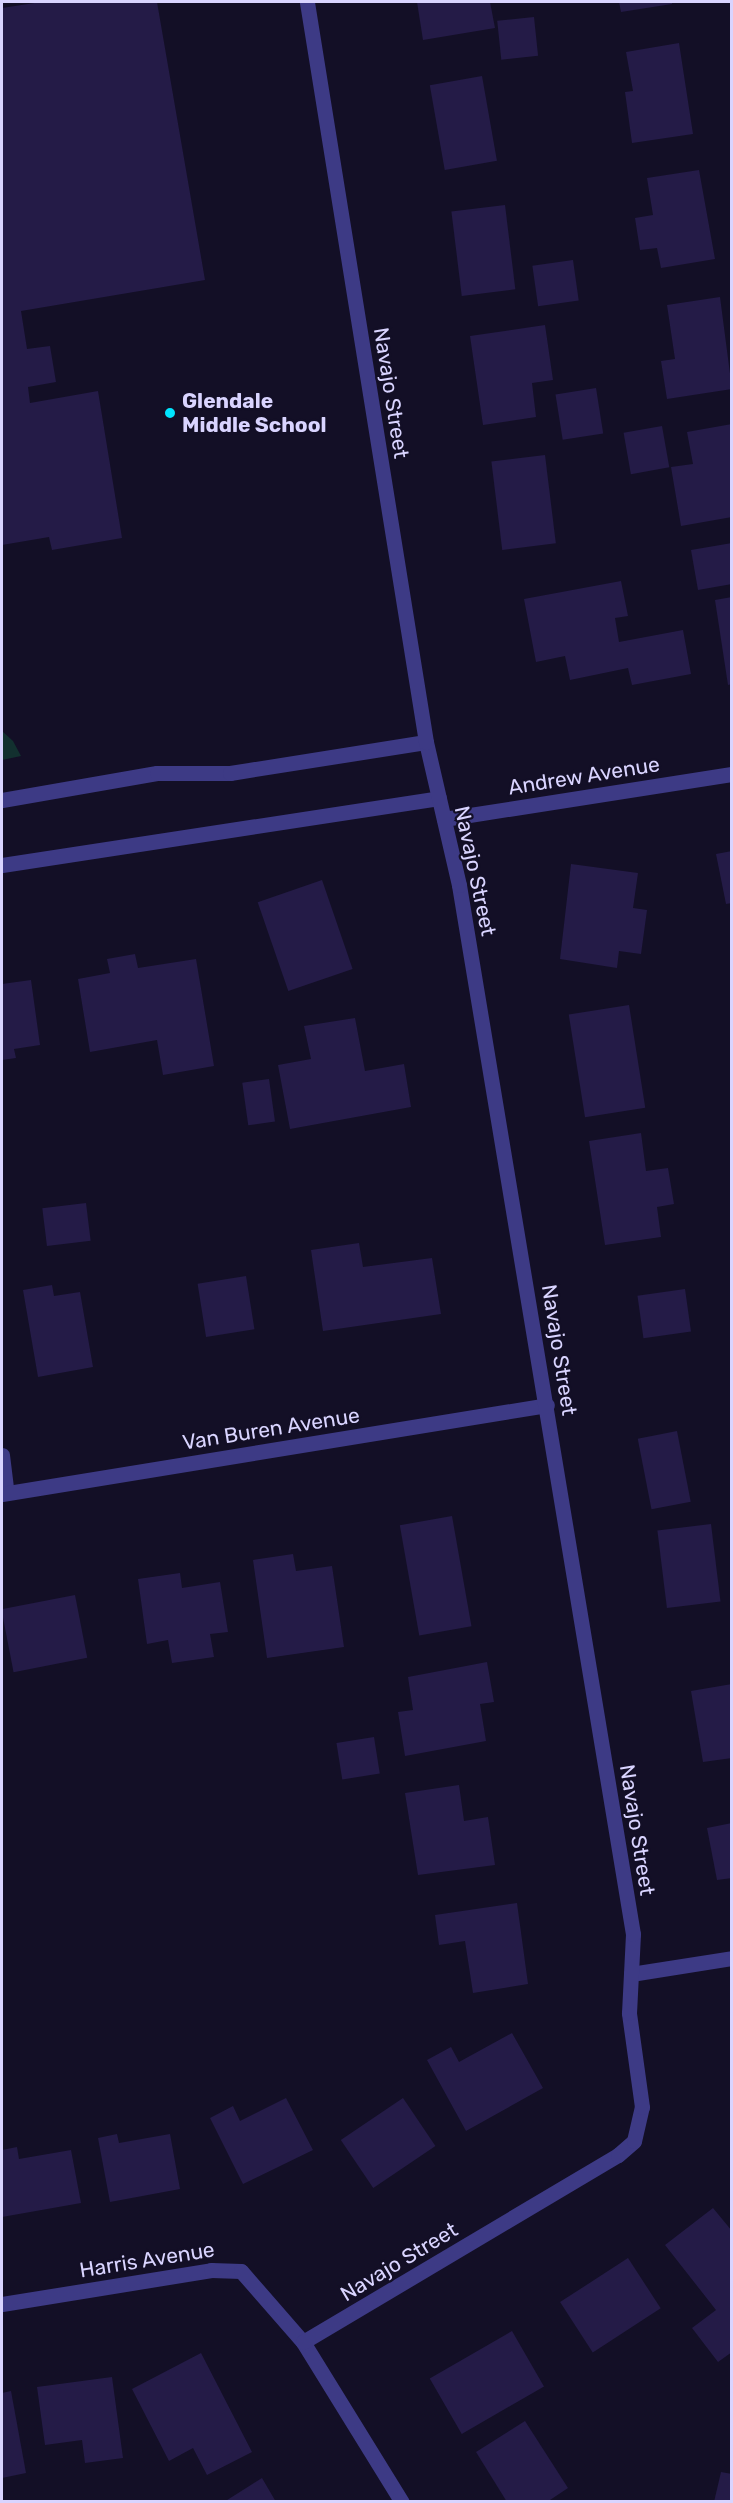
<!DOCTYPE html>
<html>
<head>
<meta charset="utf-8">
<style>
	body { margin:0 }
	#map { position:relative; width:733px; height:2503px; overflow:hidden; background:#130f26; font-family:Rubik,sans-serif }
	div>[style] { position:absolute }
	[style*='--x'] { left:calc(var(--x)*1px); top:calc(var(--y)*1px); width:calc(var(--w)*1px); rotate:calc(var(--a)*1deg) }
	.green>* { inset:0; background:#12302f }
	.building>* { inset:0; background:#241b47; transform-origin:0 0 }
	.lane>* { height:15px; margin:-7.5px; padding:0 7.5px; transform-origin:7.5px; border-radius:7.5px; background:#3d3a85 }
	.street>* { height:15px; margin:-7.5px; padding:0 7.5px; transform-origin:7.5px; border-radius:7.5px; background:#3d3a85 }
	.dots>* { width:16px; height:16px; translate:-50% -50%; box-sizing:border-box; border:3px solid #130f26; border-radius:50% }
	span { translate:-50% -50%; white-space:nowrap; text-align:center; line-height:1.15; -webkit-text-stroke:4.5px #130f26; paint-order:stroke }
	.street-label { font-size:21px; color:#d9d4ff }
	.poi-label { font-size:21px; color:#d9d4ff; font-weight:700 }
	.left { translate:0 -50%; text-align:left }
	.frame { position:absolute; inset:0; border:3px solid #d9d4ff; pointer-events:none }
</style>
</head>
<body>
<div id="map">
	<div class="green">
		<div style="clip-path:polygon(2px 731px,13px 741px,21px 756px,2px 760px)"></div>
	</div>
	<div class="building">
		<div style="clip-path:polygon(41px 2px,157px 2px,205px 280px,21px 311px,27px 349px,50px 346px,56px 382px,28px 387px,30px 403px,98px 391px,122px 538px,52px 550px,49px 537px,2px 545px,2px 8px)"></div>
		<div style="clip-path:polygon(417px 2px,490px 2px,495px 28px,423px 40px)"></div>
		<div style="clip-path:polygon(619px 2px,672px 2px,672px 4px,621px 12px)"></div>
		<div style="left:534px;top:17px;width:39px;height:37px;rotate:84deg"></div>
		<div style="clip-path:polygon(679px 43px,693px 134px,632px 143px,625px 92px,633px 91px,626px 52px)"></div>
		<div style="left:482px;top:76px;width:86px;height:53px;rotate:80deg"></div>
		<div style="clip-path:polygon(699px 170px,715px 259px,661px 268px,657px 248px,640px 250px,635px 218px,653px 215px,647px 178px)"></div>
		<div style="left:505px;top:205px;width:85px;height:54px;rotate:83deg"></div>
		<div style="left:573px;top:260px;width:41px;height:41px;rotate:82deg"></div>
		<div style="clip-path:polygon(720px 297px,732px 389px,667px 399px,661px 361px,675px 359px,667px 305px)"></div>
		<div style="clip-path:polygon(545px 325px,553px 380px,532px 383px,536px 417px,483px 425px,470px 336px)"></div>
		<div style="left:596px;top:388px;width:46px;height:41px;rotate:81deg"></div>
		<div style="clip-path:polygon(732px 424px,732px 517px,681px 526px,671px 467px,693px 464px,687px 432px)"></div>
		<div style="left:662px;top:426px;width:42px;height:39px;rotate:80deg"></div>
		<div style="left:545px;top:455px;width:89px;height:54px;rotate:83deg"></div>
		<div style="clip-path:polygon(732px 543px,732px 584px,698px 590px,691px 550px)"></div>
		<div style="clip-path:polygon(621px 581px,628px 616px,615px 618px,619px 642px,683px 630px,691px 674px,632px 685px,628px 668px,570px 680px,565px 656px,536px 662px,524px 599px)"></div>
		<div style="clip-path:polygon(732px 597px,732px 684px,728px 685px,715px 600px)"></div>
		<div style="clip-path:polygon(732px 851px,732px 903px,726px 904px,716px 854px)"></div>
		<div style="clip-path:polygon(571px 864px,638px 873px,633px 908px,647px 910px,641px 954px,619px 951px,617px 968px,560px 959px)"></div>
		<div style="left:322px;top:880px;width:94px;height:68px;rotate:71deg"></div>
		<div style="clip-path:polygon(135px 954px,138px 968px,196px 959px,214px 1066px,163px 1075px,157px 1040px,90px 1052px,78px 979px,110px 973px,107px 959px)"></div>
		<div style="clip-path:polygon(31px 980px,40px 1045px,14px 1049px,16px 1058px,2px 1060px,2px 984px)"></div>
		<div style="left:629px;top:1005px;width:104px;height:61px;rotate:81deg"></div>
		<div style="clip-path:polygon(355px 1018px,365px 1071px,404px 1064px,411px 1107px,290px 1129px,278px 1065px,311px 1059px,304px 1026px)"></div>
		<div style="left:269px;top:1079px;width:43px;height:27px;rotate:82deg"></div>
		<div style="clip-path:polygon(641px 1133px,646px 1171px,668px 1168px,674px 1204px,657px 1207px,661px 1237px,605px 1245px,589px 1141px)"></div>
		<div style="left:86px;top:1203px;width:38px;height:44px;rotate:83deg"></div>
		<div style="clip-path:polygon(359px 1243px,363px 1267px,432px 1258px,441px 1314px,323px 1331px,311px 1250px)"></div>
		<div style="left:246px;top:1276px;width:54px;height:49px;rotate:81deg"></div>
		<div style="clip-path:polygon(52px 1285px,54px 1296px,80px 1292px,93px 1367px,38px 1377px,23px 1290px)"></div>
		<div style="left:685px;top:1289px;width:43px;height:48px;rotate:82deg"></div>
		<div style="left:677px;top:1431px;width:72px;height:40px;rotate:79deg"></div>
		<div style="left:452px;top:1516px;width:112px;height:53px;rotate:80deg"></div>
		<div style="left:711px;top:1524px;width:78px;height:54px;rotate:83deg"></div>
		<div style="clip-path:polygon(293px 1554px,296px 1571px,332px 1566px,344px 1647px,267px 1658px,253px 1560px)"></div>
		<div style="clip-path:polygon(180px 1573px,182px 1588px,220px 1582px,228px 1632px,210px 1634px,214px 1657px,172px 1663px,168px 1640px,147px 1644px,138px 1579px)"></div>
		<div style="left:75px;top:1595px;width:64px;height:75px;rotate:79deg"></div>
		<div style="clip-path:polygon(487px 1662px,494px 1702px,480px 1704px,486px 1741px,405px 1756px,398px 1712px,413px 1710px,408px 1677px)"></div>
		<div style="clip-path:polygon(732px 1684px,732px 1758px,703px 1762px,691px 1691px)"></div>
		<div style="left:374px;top:1737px;width:37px;height:38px;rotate:81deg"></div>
		<div style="clip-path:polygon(459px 1785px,464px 1821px,488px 1817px,495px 1865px,418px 1875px,405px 1793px)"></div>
		<div style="clip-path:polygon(732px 1823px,732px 1878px,717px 1880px,707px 1828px)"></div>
		<div style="clip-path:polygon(517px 1903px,528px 1984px,473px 1993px,465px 1941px,439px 1945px,435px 1915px)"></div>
		<div style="clip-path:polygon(512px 2033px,543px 2088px,466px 2131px,427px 2060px,451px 2047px,459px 2062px)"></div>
		<div style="clip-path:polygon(286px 2098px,313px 2150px,243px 2184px,210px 2118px,233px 2106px,240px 2121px)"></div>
		<div style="left:403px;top:2098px;width:58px;height:75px;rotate:56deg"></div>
		<div style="clip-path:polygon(117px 2134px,119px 2143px,170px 2134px,180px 2189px,110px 2202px,98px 2138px)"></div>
		<div style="clip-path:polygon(17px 2147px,19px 2159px,71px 2150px,81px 2203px,2px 2217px,2px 2150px)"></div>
		<div style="clip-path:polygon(713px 2208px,732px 2231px,732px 2352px,718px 2362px,692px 2328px,716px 2310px,665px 2245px)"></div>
		<div style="left:628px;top:2258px;width:60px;height:81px;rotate:57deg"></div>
		<div style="left:512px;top:2331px;width:64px;height:95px;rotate:60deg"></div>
		<div style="clip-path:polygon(201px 2353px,252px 2452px,207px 2475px,193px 2448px,169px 2461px,132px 2389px)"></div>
		<div style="clip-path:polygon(112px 2377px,123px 2458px,85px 2463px,82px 2440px,45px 2445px,37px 2387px)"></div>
		<div style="clip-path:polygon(11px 2391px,26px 2473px,2px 2478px,2px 2393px)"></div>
		<div style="clip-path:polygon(525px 2421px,568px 2488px,547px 2502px,507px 2502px,476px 2452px)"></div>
		<div style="clip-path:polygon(721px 2472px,732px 2474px,732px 2502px,714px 2502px)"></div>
		<div style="clip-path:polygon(262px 2478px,276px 2502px,224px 2502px)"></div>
	</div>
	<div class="lane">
		<div style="--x:2;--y:800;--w:157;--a:-9.9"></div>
		<div style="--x:157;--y:773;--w:73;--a:0"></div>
		<div style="--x:230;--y:773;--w:198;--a:-9"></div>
		<div style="--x:2;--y:865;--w:442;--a:-8.7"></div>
		<div style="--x:2;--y:1455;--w:38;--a:83"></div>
	</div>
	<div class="street">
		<div style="--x:444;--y:819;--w:291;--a:-8.9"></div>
		<div style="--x:2;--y:1494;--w:552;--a:-9.27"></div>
		<div style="--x:631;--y:1974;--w:102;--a:-9"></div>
		<div style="--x:2;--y:2304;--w:212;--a:-9.2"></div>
		<div style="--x:211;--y:2270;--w:30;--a:2"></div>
		<div style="--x:241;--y:2271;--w:94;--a:48.9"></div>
		<div style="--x:303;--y:2342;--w:188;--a:58.3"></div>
		<div style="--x:303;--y:2342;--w:366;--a:-30.7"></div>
		<div style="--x:618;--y:2155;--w:21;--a:-41"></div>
		<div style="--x:634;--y:2141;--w:35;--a:-77"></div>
		<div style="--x:642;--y:2107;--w:95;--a:-97.9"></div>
		<div style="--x:629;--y:2013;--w:79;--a:-87.1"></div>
		<div style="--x:633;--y:1934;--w:1063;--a:-99.42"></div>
		<div style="--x:459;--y:885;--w:147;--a:-103"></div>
		<div style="--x:426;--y:742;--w:750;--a:-99.14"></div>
	</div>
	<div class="dots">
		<div style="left:170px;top:413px;background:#00e5ff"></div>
	</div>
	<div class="street-label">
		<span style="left:391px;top:393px;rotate:81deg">Navajo Street</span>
		<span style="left:584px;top:776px;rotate:-9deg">Andrew Avenue</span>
		<span style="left:475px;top:871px;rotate:78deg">Navajo Street</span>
		<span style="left:559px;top:1350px;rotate:81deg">Navajo Street</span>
		<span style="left:271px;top:1429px;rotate:-9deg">Van Buren Avenue</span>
		<span style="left:637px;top:1830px;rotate:81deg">Navajo Street</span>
		<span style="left:147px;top:2260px;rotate:-9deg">Harris Avenue</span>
		<span style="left:399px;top:2262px;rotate:-31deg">Navajo Street</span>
	</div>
	<div class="poi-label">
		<span class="left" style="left:182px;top:413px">Glendale<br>Middle School</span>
	</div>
	<div class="frame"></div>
</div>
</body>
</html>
